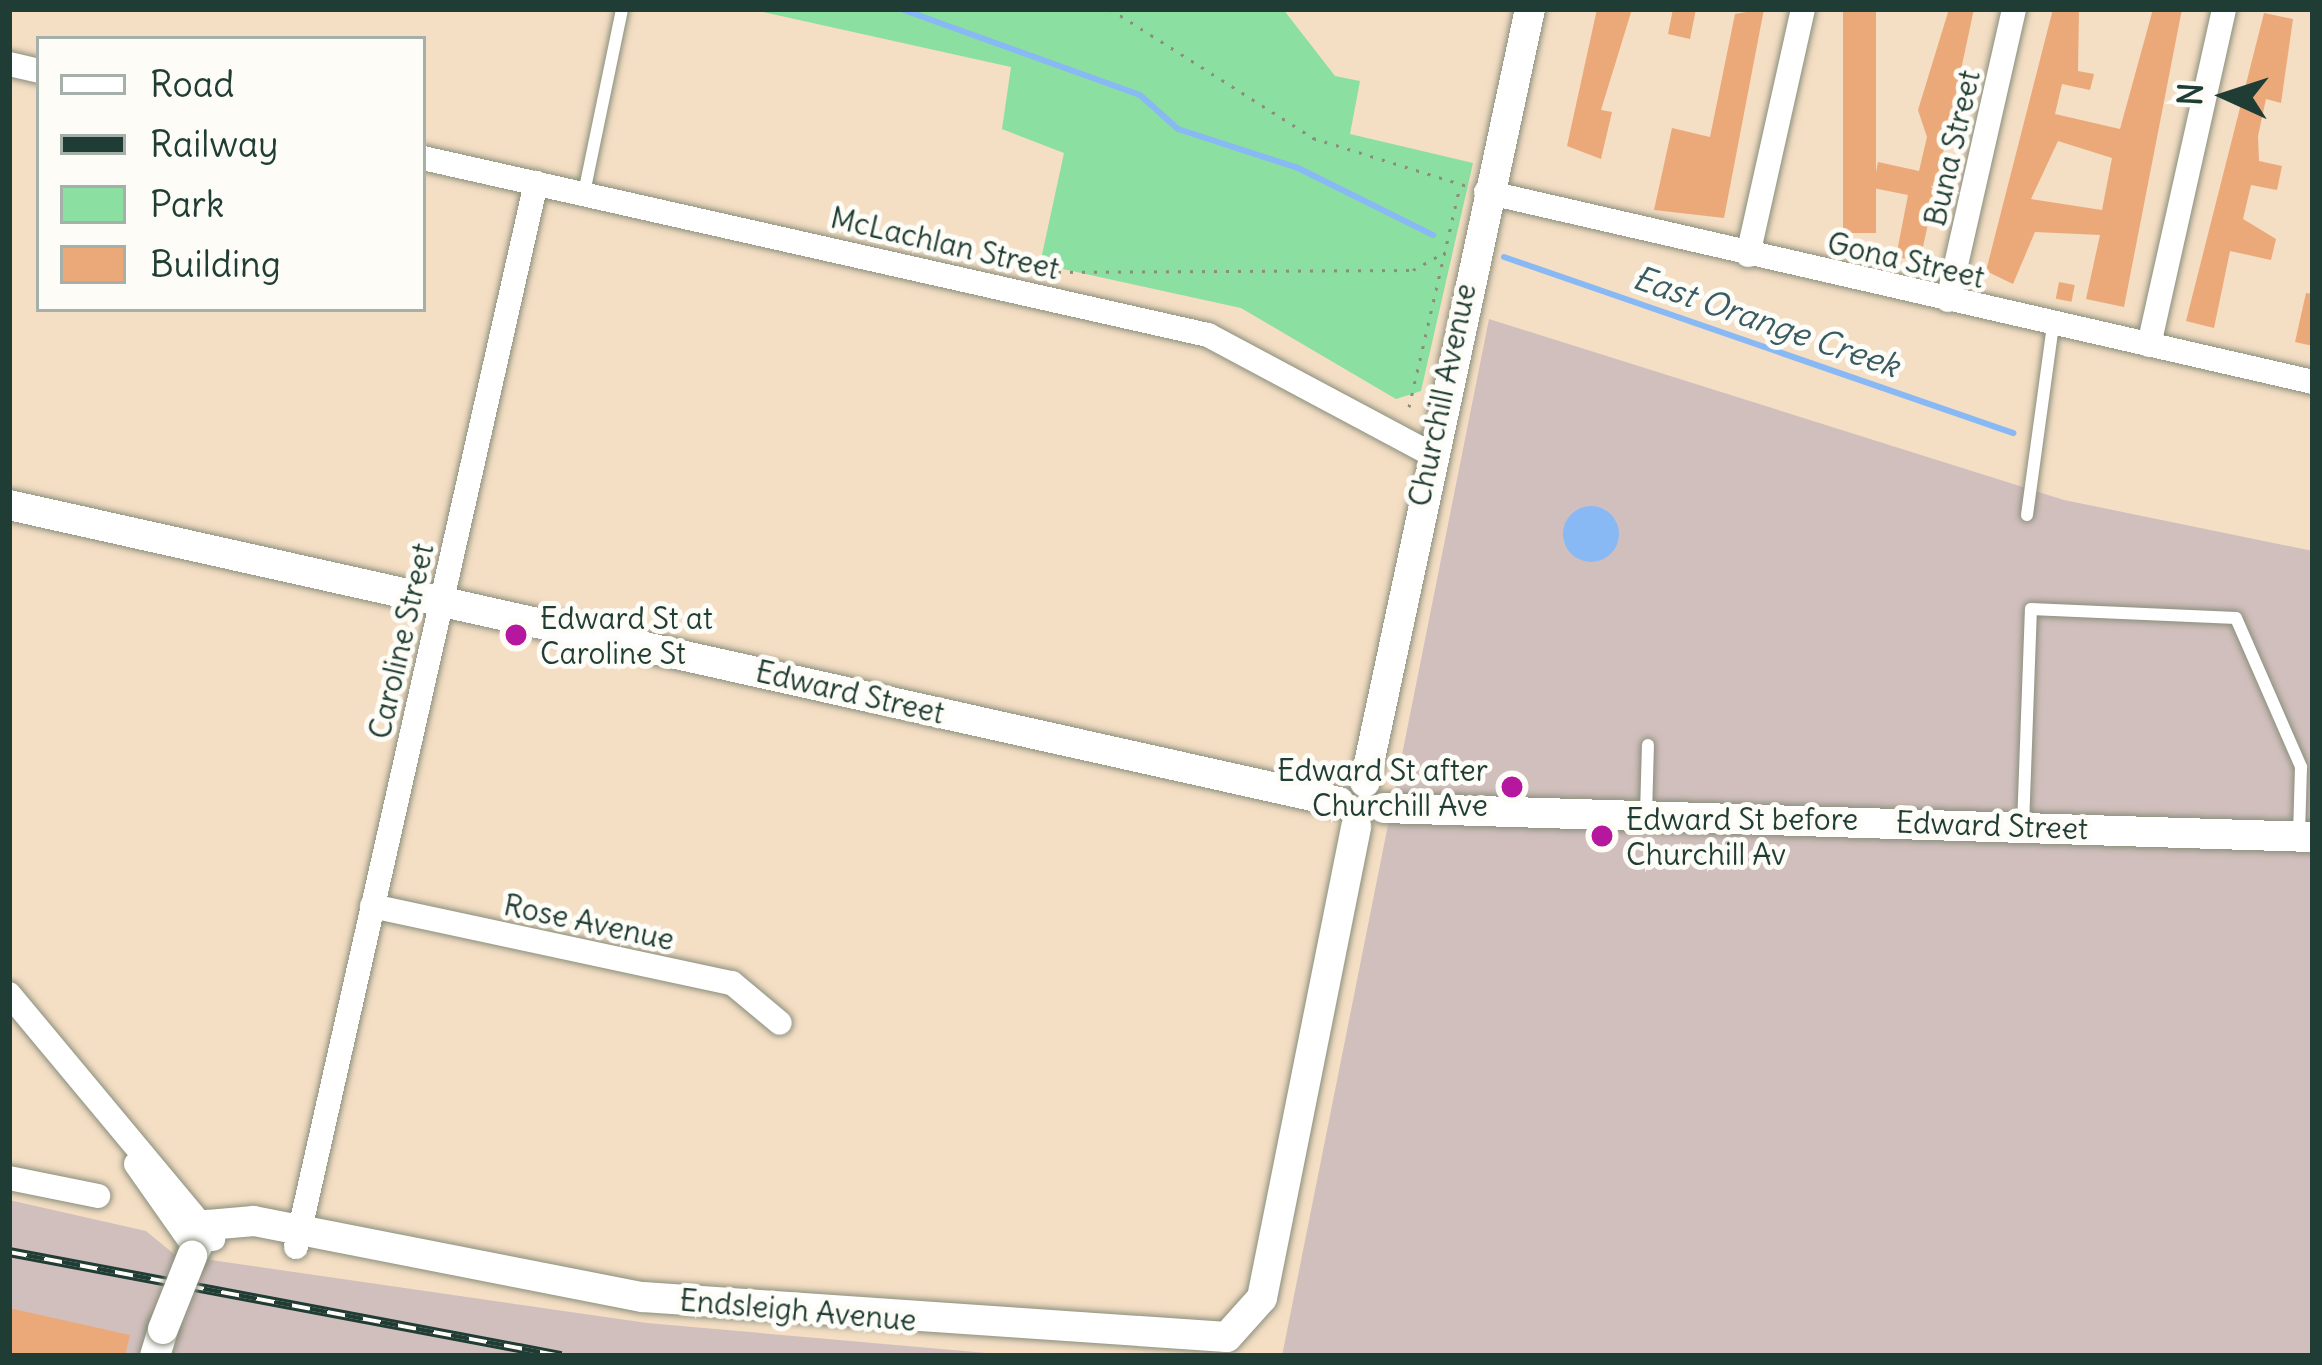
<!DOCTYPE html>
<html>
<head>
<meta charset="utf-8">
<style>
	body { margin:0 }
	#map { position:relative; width:2322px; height:1365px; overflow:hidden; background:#f4dec4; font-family:Delius,sans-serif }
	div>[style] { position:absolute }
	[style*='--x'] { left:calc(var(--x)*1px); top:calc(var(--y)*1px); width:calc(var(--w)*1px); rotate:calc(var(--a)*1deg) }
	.industrial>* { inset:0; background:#d1bfbd }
	.green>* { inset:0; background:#8adfa1 }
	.water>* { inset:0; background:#88b9f4 }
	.round { border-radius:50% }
	.stream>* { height:6px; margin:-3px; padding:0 3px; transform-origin:3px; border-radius:3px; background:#88b9f4 }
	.building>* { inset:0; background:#eba979; transform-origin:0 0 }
	.path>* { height:3px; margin-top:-1.5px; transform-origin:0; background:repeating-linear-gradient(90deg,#8a8e7c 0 3px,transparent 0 12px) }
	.roads { filter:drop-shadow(0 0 3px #8a8e7c) drop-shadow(0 0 3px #8a8e7c) }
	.service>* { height:12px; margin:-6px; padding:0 6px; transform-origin:6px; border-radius:6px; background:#fff }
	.minor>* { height:24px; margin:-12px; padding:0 12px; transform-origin:12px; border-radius:12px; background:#fff }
	.tertiary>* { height:30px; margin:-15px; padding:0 15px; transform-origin:15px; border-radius:15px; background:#fff }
	.rail>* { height:10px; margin-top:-5px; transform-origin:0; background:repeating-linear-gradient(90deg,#fdfcf7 0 18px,#1f3d34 0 36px); box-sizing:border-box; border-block:3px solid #1f3d34 }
	.bridges { filter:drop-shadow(0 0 3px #8a8e7c) drop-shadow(0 0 3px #8a8e7c) }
	.tertiary-bridge>* { height:30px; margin:-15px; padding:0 15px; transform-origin:15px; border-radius:15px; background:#fff }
	.dots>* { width:33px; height:33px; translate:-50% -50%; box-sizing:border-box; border:6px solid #fdfcf7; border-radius:50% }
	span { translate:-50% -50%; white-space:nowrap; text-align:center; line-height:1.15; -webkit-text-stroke:10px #fdfcf7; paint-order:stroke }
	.street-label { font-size:30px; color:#1f3d34 }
	.poi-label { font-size:30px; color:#1f3d34 }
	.left { translate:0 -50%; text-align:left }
	.right { translate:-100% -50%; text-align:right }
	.water-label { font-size:33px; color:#395c64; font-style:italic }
	.frame { position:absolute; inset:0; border:12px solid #1f3d34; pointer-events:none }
	.legend { position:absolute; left:36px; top:36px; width:390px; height:276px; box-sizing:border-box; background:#fdfcf7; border:3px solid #a4b0a9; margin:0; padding:15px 21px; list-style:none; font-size:36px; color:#1f3d34 }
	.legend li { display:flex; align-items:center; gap:24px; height:60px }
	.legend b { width:60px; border:3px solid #a4b0a9 }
	.north { position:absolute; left:2166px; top:36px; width:120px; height:120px; -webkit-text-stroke:9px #fdfcf7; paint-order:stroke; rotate:273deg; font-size:33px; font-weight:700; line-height:48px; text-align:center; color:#1f3d34 }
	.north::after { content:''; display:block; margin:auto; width:42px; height:54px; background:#1f3d34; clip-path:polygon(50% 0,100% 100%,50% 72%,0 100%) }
</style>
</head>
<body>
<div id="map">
	<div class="industrial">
		<div style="clip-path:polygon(1489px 319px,2064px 500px,2313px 551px,2313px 1356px,1282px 1356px)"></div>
		<div style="clip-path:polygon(9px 1200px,146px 1231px,174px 1254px,204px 1259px,647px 1323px,1021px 1356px,9px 1356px)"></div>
	</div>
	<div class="green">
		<div style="clip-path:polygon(750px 9px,1283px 9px,1335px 76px,1360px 81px,1350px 134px,1473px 163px,1421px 391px,1396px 399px,1241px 308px,1040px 264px,1064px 153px,1002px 129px,1011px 67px)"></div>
	</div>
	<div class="water">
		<div class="round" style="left:1563px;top:506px;width:56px;height:56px"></div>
	</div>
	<div class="stream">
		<div style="--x:901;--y:9;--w:254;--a:19.8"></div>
		<div style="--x:1140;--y:95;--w:51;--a:41.8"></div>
		<div style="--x:1178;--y:129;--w:126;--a:18"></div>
		<div style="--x:1298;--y:168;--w:151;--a:26.4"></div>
		<div style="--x:1504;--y:257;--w:539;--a:19.07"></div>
	</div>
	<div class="building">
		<div style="clip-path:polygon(1597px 9px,1632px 9px,1601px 110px,1612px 112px,1601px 159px,1567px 146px)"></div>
		<div style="clip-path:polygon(1673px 9px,1696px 9px,1690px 39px,1668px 34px)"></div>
		<div style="clip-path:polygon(1764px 9px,1724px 218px,1654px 210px,1672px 128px,1710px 137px,1735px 14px)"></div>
		<div style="left:1843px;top:9px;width:33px;height:224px"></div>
		<div style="clip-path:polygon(1949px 9px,1974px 9px,1920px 261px,1896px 257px,1908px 195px,1873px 188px,1878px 162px,1919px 171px,1927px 137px,1918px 110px)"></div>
		<div style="clip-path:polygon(evenodd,2053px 9px,2079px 9px,2078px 71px,2094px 74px,2090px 90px,2062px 84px,2055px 114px,2120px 129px,2153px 9px,2182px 9px,2124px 307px,2086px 299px,2100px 235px,2035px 232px,2013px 284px,1986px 271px,2053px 9px,2058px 141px,2112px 158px,2102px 210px,2031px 199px,2058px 141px)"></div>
		<div style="clip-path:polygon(2264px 13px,2293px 19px,2281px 103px,2266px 99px,2258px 136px,2259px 161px,2282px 166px,2277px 190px,2251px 185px,2243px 219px,2276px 239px,2271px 260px,2230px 251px,2214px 328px,2186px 321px)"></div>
		<div style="left:2059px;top:282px;width:16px;height:17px;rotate:11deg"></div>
		<div style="clip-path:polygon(2306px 293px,2313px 294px,2313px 346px,2295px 342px)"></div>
		<div style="clip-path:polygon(9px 1308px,130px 1335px,125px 1356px,9px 1356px)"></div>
	</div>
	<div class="path">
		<div style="--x:1110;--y:9;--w:241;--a:32.4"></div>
		<div style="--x:1313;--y:138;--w:161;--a:17.3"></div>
		<div style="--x:1046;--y:272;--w:367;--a:-0.3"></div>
		<div style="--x:1413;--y:270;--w:37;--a:-29"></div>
		<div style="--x:1409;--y:407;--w:227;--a:-77"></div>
	</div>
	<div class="roads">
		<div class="service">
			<div style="--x:584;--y:193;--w:188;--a:-78.3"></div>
			<div style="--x:2027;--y:515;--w:193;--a:-82.2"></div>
			<div style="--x:1646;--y:815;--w:70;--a:-88.4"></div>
			<div style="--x:2023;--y:826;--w:217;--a:-87.9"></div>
			<div style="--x:2031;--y:609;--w:205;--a:2.5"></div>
			<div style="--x:2236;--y:618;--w:163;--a:66.4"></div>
			<div style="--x:2301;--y:767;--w:68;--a:91.7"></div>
		</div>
		<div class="minor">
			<div style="--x:9;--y:64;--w:31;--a:13"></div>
			<div style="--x:423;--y:158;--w:805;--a:12.71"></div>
			<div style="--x:1208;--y:335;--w:251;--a:28.1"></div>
			<div style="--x:1486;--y:192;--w:849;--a:12.94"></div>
			<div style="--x:1748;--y:255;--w:252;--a:-77.4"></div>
			<div style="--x:1948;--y:300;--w:298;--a:-77.2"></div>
			<div style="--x:2149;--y:345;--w:344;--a:-77.4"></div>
			<div style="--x:372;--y:906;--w:368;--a:12.1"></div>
			<div style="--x:732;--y:983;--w:62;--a:39.8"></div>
			<div style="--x:9;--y:994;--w:319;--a:50.2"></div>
			<div style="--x:136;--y:1164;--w:103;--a:54.9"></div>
			<div style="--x:9;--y:1178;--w:91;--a:11.4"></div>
			<div style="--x:296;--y:1247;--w:1091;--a:-77.29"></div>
		</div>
		<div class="tertiary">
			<div style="--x:9;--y:505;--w:1363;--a:12.59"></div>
			<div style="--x:1365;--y:782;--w:790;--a:-77.95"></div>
			<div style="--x:1384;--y:808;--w:929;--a:1.79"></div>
			<div style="--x:192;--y:1256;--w:35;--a:-63"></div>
			<div style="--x:208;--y:1225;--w:46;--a:-5"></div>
			<div style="--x:254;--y:1221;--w:396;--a:11.1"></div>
			<div style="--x:643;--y:1297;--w:585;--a:3.92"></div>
			<div style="--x:1227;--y:1337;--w:52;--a:-48.1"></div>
			<div style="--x:1262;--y:1298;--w:481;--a:-78.7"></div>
			<div style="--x:155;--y:1356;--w:28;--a:-73"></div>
		</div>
	</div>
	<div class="rail">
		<div style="--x:9;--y:1252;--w:562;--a:10.67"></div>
	</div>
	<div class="bridges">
		<div class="tertiary-bridge">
			<div style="--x:163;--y:1329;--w:79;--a:-68.3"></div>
		</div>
	</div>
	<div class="dots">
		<div style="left:516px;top:635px;background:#b5179e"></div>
		<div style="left:1512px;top:787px;background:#b5179e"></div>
		<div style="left:1602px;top:836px;background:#b5179e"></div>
	</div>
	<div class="street-label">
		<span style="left:1952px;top:148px;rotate:-77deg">Buna Street</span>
		<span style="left:945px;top:243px;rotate:13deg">McLachlan Street</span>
		<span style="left:1906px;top:260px;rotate:13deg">Gona Street</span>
		<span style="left:1442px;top:395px;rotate:-78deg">Churchill Avenue</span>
		<span style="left:401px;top:641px;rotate:-77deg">Caroline Street</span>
		<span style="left:850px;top:692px;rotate:13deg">Edward Street</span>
		<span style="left:1992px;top:825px;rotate:2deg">Edward Street</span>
		<span style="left:589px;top:922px;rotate:12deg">Rose Avenue</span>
		<span style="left:798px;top:1310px;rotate:5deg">Endsleigh Avenue</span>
	</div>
	<div class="poi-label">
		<span class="left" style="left:540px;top:635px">Edward St at<br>Caroline St</span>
		<span class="right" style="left:1488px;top:787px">Edward St after<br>Churchill Ave</span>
		<span class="left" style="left:1626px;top:836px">Edward St before<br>Churchill Av</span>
	</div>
	<div class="water-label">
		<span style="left:1766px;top:322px;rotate:19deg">East Orange Creek</span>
	</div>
	<div class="frame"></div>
	<ul class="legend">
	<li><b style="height:15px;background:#fff"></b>Road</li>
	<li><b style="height:15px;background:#1f3d34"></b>Railway</li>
	<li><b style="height:33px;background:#8adfa1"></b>Park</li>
	<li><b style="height:33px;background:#eba979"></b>Building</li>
	</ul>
	<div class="north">N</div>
</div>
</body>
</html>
